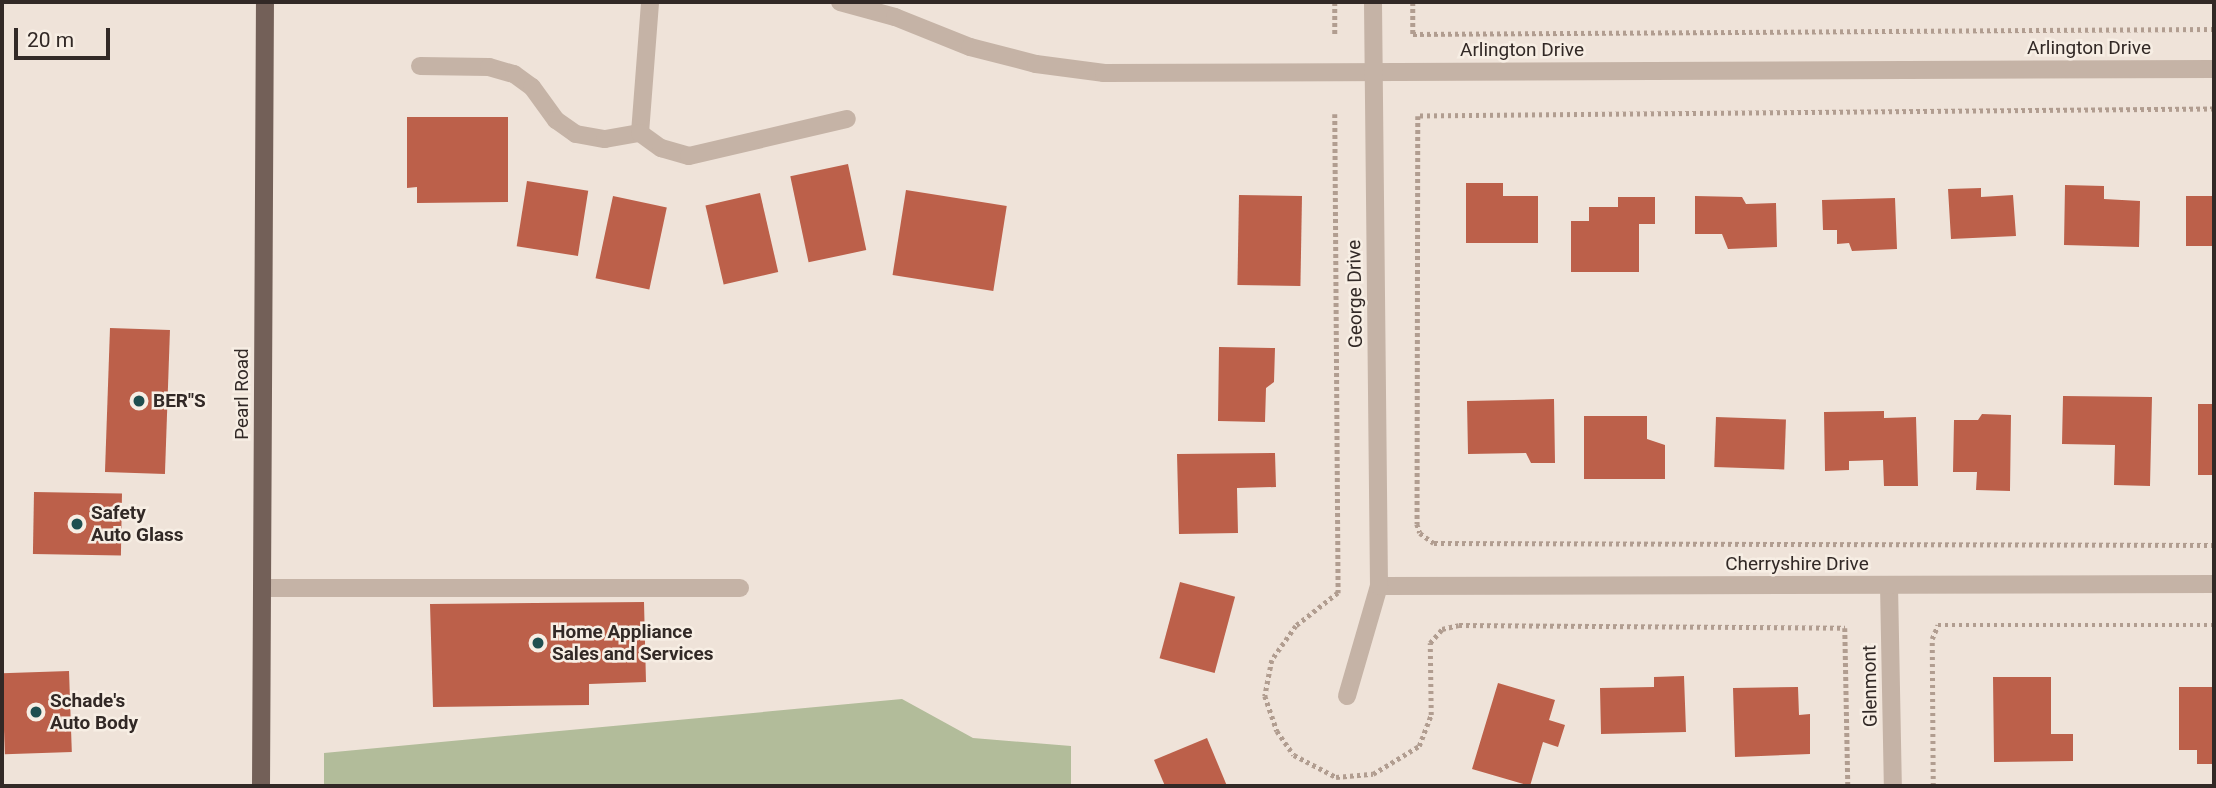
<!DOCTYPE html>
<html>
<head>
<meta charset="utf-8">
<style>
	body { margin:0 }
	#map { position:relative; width:2216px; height:788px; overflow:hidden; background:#efe3d9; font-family:Roboto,sans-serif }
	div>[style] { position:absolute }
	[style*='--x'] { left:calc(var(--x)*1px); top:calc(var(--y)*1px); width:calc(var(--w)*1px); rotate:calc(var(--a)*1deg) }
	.green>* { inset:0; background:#b2bc9a }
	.building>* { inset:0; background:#bc604a; transform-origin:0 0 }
	.path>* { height:4.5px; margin-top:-2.25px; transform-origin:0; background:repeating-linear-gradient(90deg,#b19d90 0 3.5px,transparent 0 7px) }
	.minor>* { height:18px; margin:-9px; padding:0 9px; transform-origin:9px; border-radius:9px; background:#c5b3a6 }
	.major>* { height:18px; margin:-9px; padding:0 9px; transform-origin:9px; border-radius:9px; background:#736058 }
	.dots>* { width:19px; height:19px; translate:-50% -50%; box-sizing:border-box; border:4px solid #f7eee4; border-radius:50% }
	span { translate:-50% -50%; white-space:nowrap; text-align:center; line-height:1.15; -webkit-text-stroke:5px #f7eee4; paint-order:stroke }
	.street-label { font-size:19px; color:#322926 }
	.poi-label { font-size:19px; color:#322926; font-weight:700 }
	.left { translate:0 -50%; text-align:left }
	.frame { position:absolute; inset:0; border:4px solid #322926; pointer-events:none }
	.scale { position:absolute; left:14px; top:28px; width:96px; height:32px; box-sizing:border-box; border:4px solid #322926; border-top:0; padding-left:9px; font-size:21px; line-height:24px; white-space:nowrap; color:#322926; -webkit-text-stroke:5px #f7eee4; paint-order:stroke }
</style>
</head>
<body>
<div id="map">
	<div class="green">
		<div style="clip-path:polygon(902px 699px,973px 738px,1071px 746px,1071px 786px,324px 786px,324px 753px)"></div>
	</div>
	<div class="building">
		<div style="clip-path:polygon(407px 117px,508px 117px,508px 202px,417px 203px,417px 187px,407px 188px)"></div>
		<div style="left:848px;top:164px;width:88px;height:59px;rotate:78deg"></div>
		<div style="left:527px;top:181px;width:62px;height:66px;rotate:9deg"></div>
		<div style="clip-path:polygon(1466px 183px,1503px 183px,1503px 196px,1538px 196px,1538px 243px,1466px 243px)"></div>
		<div style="clip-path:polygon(2065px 185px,2104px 186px,2104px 199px,2140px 201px,2139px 247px,2064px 245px)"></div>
		<div style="clip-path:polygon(1981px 188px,1981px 197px,2013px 195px,2016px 236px,1951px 239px,1948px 189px)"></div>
		<div style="left:906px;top:190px;width:102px;height:86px;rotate:9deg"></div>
		<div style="left:760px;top:193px;width:81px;height:56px;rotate:77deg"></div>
		<div style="left:1239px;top:195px;width:63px;height:90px;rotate:1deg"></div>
		<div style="left:613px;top:196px;width:55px;height:84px;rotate:12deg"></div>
		<div style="clip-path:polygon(1695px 196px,1742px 197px,1746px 204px,1776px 203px,1777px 247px,1728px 249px,1722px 234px,1695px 234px)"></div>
		<div style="left:2214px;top:196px;width:50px;height:28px;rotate:90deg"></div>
		<div style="clip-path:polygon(1618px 197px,1655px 197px,1655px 224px,1639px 224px,1639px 272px,1571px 272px,1571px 221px,1589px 221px,1589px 207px,1618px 207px)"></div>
		<div style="clip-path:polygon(1895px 198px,1897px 249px,1852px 251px,1849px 243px,1837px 244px,1837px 230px,1823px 230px,1822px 200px)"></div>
		<div style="left:110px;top:328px;width:60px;height:144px;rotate:2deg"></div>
		<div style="clip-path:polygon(1219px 347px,1275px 348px,1274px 382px,1266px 388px,1265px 422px,1218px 421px)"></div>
		<div style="clip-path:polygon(2063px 396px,2152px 397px,2150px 486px,2114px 485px,2115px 445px,2062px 444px)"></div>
		<div style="clip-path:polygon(1554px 399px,1555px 463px,1531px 463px,1526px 453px,1468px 454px,1467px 401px)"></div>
		<div style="left:2198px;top:404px;width:16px;height:71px"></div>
		<div style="clip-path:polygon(1884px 411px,1884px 418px,1916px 417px,1918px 486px,1884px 486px,1883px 460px,1849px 461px,1849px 470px,1825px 471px,1824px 412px)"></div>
		<div style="clip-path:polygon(1982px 414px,2011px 415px,2010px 491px,1976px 490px,1977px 472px,1953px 472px,1954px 420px,1978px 420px)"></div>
		<div style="clip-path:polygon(1584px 416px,1647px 416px,1647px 439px,1665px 445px,1665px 479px,1584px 479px)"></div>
		<div style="left:1716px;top:417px;width:70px;height:50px;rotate:2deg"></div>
		<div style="clip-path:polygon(1275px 453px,1276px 487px,1237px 488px,1238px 533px,1179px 534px,1177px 454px)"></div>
		<div style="left:34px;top:492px;width:88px;height:62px;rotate:1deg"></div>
		<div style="left:1180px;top:582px;width:57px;height:79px;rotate:15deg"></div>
		<div style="clip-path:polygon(644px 602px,646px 682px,589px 684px,589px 705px,433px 707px,430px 604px)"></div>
		<div style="left:69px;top:671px;width:81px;height:67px;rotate:88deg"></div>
		<div style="clip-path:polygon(1684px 676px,1686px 732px,1601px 734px,1600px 688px,1654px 687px,1654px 677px)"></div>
		<div style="clip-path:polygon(1993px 677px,2051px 677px,2051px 734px,2073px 734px,2073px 761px,1994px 762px)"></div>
		<div style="clip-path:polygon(1498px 683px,1555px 700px,1549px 720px,1565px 725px,1558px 747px,1543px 742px,1530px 786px,1472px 769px)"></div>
		<div style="clip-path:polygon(1798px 687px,1799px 715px,1810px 714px,1810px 754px,1735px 757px,1733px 688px)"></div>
		<div style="clip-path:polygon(2179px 687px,2214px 687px,2214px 764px,2197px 764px,2197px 750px,2179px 750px)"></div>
		<div style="clip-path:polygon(1207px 738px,1227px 786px,1165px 786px,1154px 760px)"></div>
	</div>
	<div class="path">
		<div style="--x:1335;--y:2;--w:33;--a:90"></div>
		<div style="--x:1413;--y:2;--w:32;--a:90"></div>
		<div style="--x:1413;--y:34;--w:801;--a:-0.36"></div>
		<div style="--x:2214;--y:109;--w:796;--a:179.5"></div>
		<div style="--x:1418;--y:116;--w:408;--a:90.1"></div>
		<div style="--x:1417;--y:524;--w:9;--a:72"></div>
		<div style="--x:1420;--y:533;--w:17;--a:36"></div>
		<div style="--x:1434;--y:543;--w:780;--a:0.15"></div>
		<div style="--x:1335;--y:114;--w:479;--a:89.6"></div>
		<div style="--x:1338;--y:593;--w:53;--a:141.8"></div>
		<div style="--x:1296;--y:626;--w:42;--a:125.2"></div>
		<div style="--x:1272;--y:660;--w:37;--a:101"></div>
		<div style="--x:1265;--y:696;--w:37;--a:71"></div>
		<div style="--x:1277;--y:731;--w:29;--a:55"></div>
		<div style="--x:1294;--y:755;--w:47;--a:27.6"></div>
		<div style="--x:1336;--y:777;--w:37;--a:-5"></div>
		<div style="--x:1373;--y:774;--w:54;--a:-31.3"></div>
		<div style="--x:1419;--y:746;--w:33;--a:-69"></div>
		<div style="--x:1431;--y:715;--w:72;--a:-90.8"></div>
		<div style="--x:1430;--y:643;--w:18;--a:-49"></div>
		<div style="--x:1442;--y:629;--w:17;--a:-13"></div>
		<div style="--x:1459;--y:625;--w:386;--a:0.4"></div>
		<div style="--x:1845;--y:628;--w:158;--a:88.9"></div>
		<div style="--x:1933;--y:786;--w:147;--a:-90.4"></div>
		<div style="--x:1932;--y:639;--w:15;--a:-67"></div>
		<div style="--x:1938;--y:625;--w:276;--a:0"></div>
	</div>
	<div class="minor">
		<div style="--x:840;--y:2;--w:57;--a:15.3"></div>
		<div style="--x:895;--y:17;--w:81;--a:21.8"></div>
		<div style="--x:970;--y:47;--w:68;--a:14.4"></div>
		<div style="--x:1036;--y:64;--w:69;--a:7.5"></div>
		<div style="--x:1104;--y:73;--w:1110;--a:-0.21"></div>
		<div style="--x:420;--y:66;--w:69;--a:0.8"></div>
		<div style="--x:489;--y:67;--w:26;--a:16"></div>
		<div style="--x:514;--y:74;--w:22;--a:36"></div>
		<div style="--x:532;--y:87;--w:41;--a:54"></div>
		<div style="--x:556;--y:120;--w:24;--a:35"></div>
		<div style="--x:576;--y:134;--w:29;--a:10"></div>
		<div style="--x:605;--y:139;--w:36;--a:-10"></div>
		<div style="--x:640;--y:133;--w:131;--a:-85.6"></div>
		<div style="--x:640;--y:133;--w:26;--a:36"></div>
		<div style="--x:661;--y:148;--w:29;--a:16"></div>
		<div style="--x:689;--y:156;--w:162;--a:-13.2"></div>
		<div style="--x:1889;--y:585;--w:201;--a:88.9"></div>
		<div style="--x:1379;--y:586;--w:835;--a:-0.14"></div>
		<div style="--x:262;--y:588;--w:478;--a:0"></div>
		<div style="--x:1347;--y:696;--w:115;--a:-73.8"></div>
		<div style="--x:1379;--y:586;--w:584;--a:-90.59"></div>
	</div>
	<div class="major">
		<div style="--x:261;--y:786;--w:784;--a:-89.71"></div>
	</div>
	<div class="dots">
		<div style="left:139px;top:401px;background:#1f4f50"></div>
		<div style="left:77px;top:524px;background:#1f4f50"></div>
		<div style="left:538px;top:643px;background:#1f4f50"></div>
		<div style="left:36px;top:712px;background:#1f4f50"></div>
	</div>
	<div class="street-label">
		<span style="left:2089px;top:48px">Arlington Drive</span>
		<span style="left:1522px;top:50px">Arlington Drive</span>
		<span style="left:1355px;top:294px;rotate:-91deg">George Drive</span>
		<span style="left:242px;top:394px;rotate:-90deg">Pearl Road</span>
		<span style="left:1797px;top:564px">Cherryshire Drive</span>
		<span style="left:1870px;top:686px;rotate:-91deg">Glenmont</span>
	</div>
	<div class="poi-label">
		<span class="left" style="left:153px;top:401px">BER"S</span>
		<span class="left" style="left:91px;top:524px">Safety<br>Auto Glass</span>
		<span class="left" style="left:552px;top:643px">Home Appliance<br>Sales and Services</span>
		<span class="left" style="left:50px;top:712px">Schade's<br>Auto Body</span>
	</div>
	<div class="frame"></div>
	<div class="scale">20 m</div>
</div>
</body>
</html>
